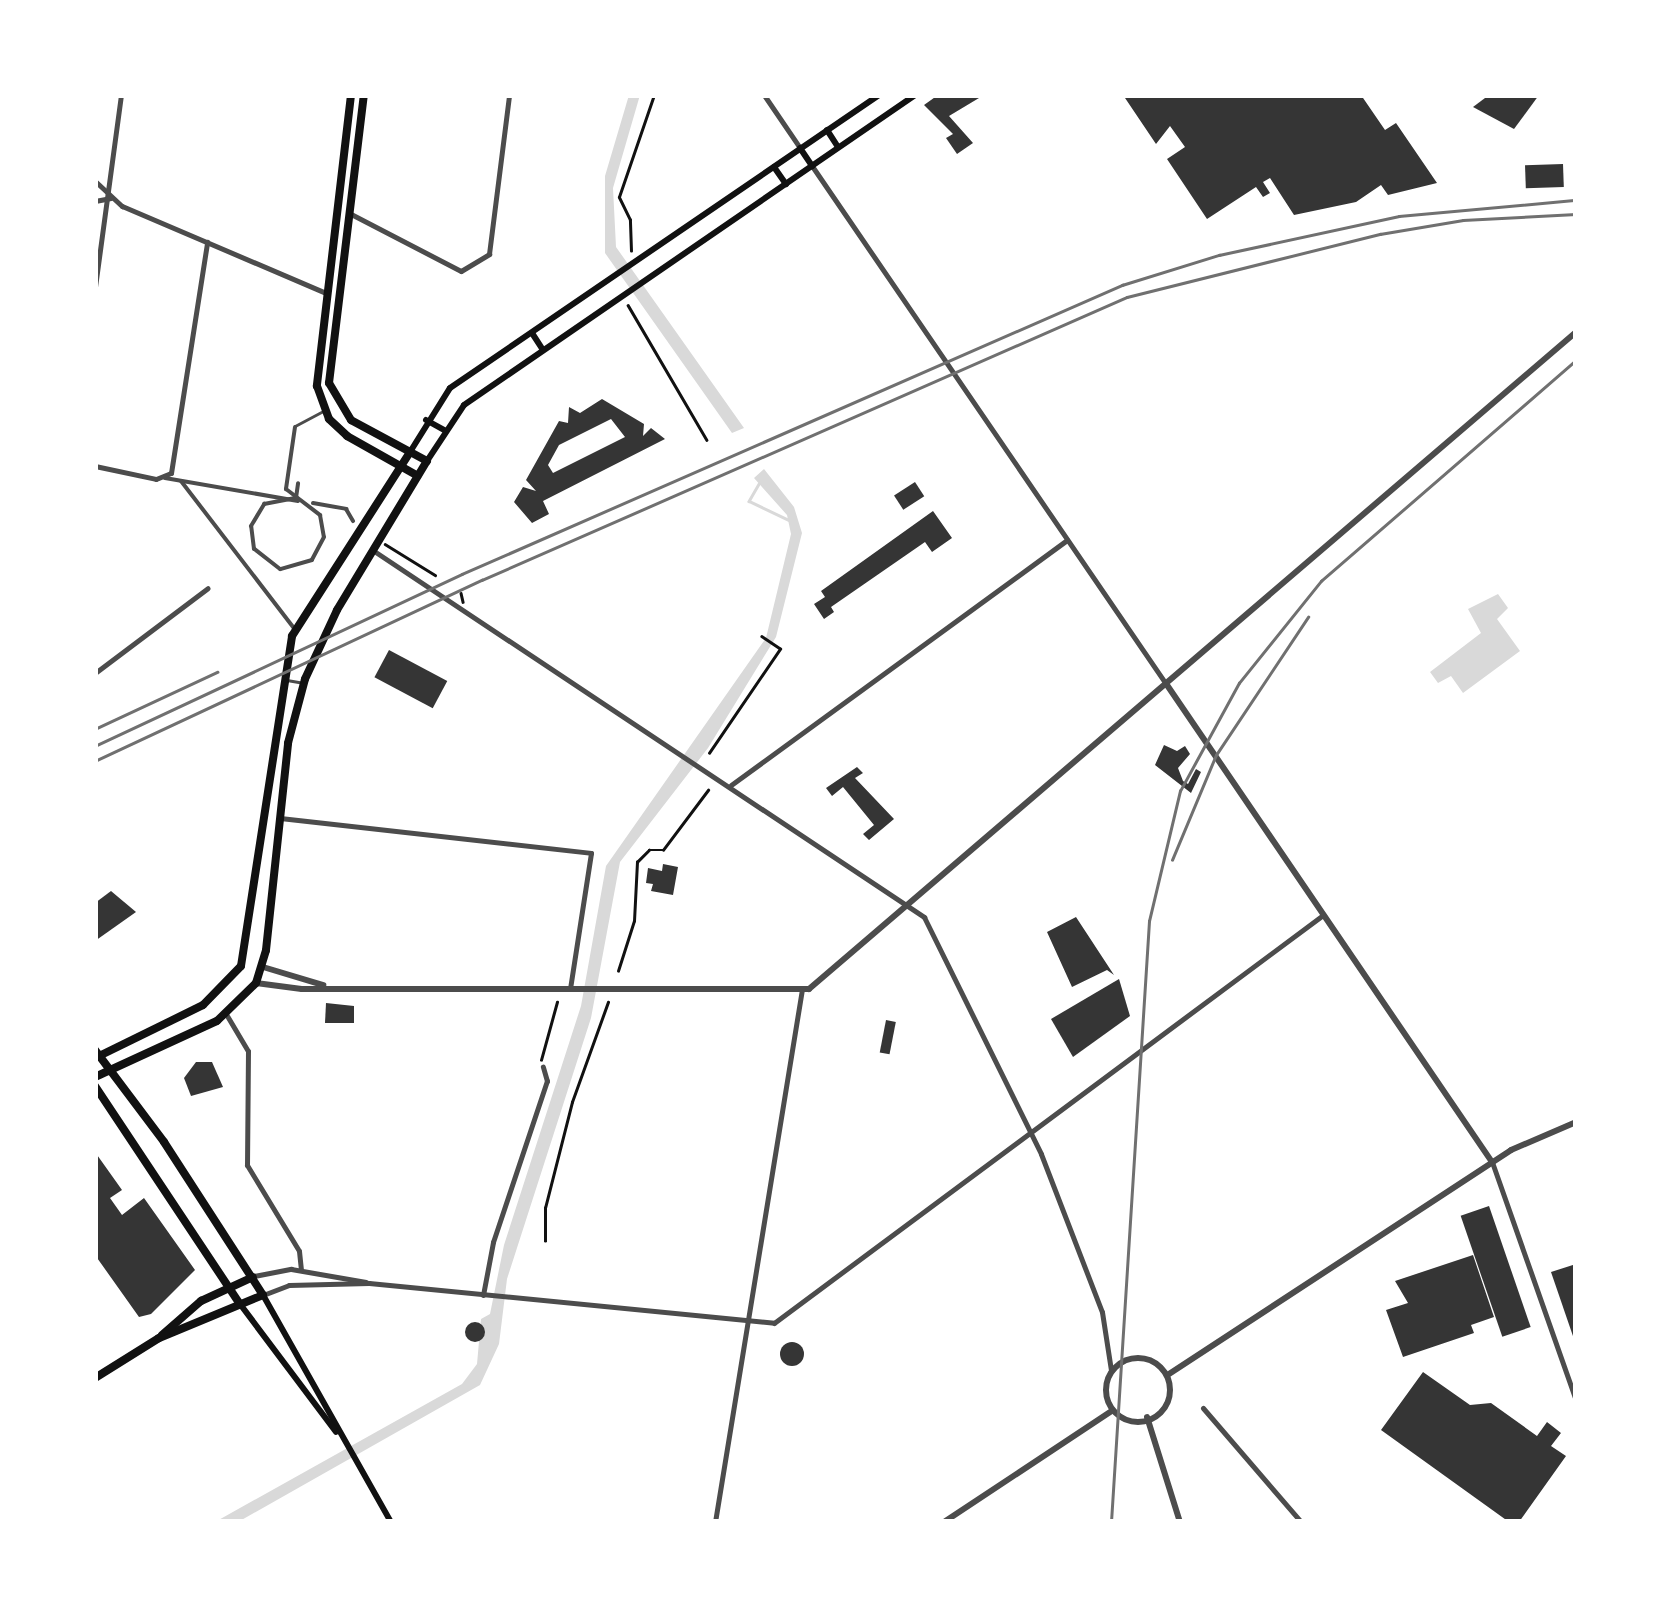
<!DOCTYPE html>
<html>
<head>
<meta charset="utf-8">
<style>
	body { margin:0 }
	#map { position:relative; width:1671px; height:1617px; overflow:hidden; background:#fff; font-family:"Source Serif 4",serif }
	div>[style] { position:absolute }
	[style*='--x'] { left:calc(var(--x)*1px); top:calc(var(--y)*1px); width:calc(var(--w)*1px); rotate:calc(var(--a)*1deg) }
	.water>* { inset:0; background:#d9d9d9 }
	.stream>* { height:2.5px; margin:-1.25px; padding:0 1.25px; transform-origin:1.25px; border-radius:1.25px; background:#d9d9d9 }
	.building>* { inset:0; background:#353535; transform-origin:0 0 }
	.round { border-radius:50% }
	.path>* { height:2.5px; margin:-1.25px; padding:0 1.25px; transform-origin:1.25px; border-radius:1.25px; background:#111 }
	.service>* { height:2.5px; margin:-1.25px; padding:0 1.25px; transform-origin:1.25px; border-radius:1.25px; background:#4c4c4c }
	.pedestrian>* { height:4px; margin:-2px; padding:0 2px; transform-origin:2px; border-radius:2px; background:#4c4c4c }
	.minor>* { height:5px; margin:-2.5px; padding:0 2.5px; transform-origin:2.5px; border-radius:2.5px; background:#4c4c4c }
	.tertiary>* { height:6px; margin:-3px; padding:0 3px; transform-origin:3px; border-radius:3px; background:#4c4c4c }
	.tertiary>.ring { margin:-3px; padding:0; box-sizing:content-box; background:none; border:6px solid #4c4c4c; border-radius:50% }
	.secondary>* { height:6px; margin:-3px; padding:0 3px; transform-origin:3px; border-radius:3px; background:#111 }
	.primary>* { height:8px; margin:-4px; padding:0 4px; transform-origin:4px; border-radius:4px; background:#111 }
	.tram>* { height:2.5px; margin:-1.25px; padding:0 1.25px; transform-origin:1.25px; border-radius:1.25px; background:#707070 }
	.rail>* { height:2.5px; margin:-1.25px; padding:0 1.25px; transform-origin:1.25px; border-radius:1.25px; background:#707070 }
	span { translate:-50% -50%; white-space:nowrap; text-align:center; line-height:1.15; -webkit-text-stroke:8px #fff; paint-order:stroke }
	.frame { position:absolute; inset:0; border:98px solid #fff; pointer-events:none }
</style>
</head>
<body>
<div id="map">
	<div class="water">
		<div style="clip-path:polygon(629px 95px,640px 95px,613px 188px,616px 247px,744px 428px,732px 433px,605px 253px,605px 176px)"></div>
		<div style="clip-path:polygon(764px 469px,794px 507px,802px 533px,776px 637px,708px 748px,620px 862px,591px 1018px,507px 1279px,499px 1344px,480px 1385px,238px 1522px,215px 1522px,462px 1384px,477px 1364px,481px 1319px,490px 1314px,504px 1245px,581px 1006px,606px 866px,766px 638px,791px 534px,787px 515px,754px 478px)"></div>
		<div style="clip-path:polygon(1498px 594px,1508px 608px,1497px 619px,1520px 651px,1463px 693px,1451px 676px,1438px 683px,1430px 672px,1481px 633px,1468px 609px)"></div>
	</div>
	<div class="stream">
		<div style="--x:759;--y:484;--w:20;--a:120"></div>
		<div style="--x:749;--y:501;--w:44;--a:25.4"></div>
	</div>
	<div class="building">
		<div style="clip-path:polygon(938px 95px,984px 95px,949px 116px,973px 143px,957px 154px,946px 138px,953px 134px,924px 105px)"></div>
		<div style="clip-path:polygon(1123px 95px,1361px 95px,1385px 130px,1396px 123px,1437px 183px,1388px 195px,1381px 185px,1356px 202px,1294px 215px,1270px 178px,1263px 182px,1270px 193px,1263px 197px,1256px 187px,1207px 219px,1167px 159px,1185px 147px,1170px 126px,1156px 144px)"></div>
		<div style="clip-path:polygon(1489px 95px,1539px 95px,1514px 129px,1473px 107px)"></div>
		<div style="left:1563px;top:164px;width:23px;height:38px;rotate:88deg"></div>
		<div style="clip-path:polygon(evenodd,602px 399px,644px 424px,643px 436px,651px 428px,665px 439px,543px 501px,549px 514px,532px 523px,514px 502px,523px 487px,536px 491px,526px 480px,559px 421px,568px 423px,569px 407px,580px 413px,602px 399px,611px 419px,625px 437px,553px 473px,548px 465px,559px 445px,611px 419px)"></div>
		<div style="left:915px;top:482px;width:17px;height:25px;rotate:57deg"></div>
		<div style="clip-path:polygon(933px 511px,952px 538px,932px 552px,925px 542px,831px 607px,834px 612px,824px 619px,814px 604px,825px 597px,821px 591px)"></div>
		<div style="left:389px;top:650px;width:66px;height:31px;rotate:28deg"></div>
		<div style="clip-path:polygon(1164px 745px,1177px 751px,1185px 746px,1190px 754px,1178px 768px,1183px 781px,1188px 784px,1196px 769px,1201px 772px,1191px 793px,1155px 765px)"></div>
		<div style="clip-path:polygon(857px 767px,863px 773px,855px 778px,894px 819px,869px 840px,863px 834px,874px 825px,843px 787px,832px 796px,826px 788px)"></div>
		<div style="clip-path:polygon(663px 864px,678px 867px,673px 895px,651px 891px,653px 884px,646px 883px,648px 868px,662px 871px)"></div>
		<div style="clip-path:polygon(111px 891px,136px 912px,95px 941px,95px 903px)"></div>
		<div style="clip-path:polygon(1076px 917px,1114px 975px,1107px 970px,1072px 987px,1047px 932px)"></div>
		<div style="clip-path:polygon(1119px 979px,1130px 1016px,1073px 1057px,1051px 1019px)"></div>
		<div style="clip-path:polygon(326px 1003px,354px 1006px,354px 1023px,325px 1023px)"></div>
		<div style="left:886px;top:1020px;width:10px;height:33px;rotate:11deg"></div>
		<div style="clip-path:polygon(196px 1062px,212px 1062px,223px 1087px,191px 1096px,184px 1078px)"></div>
		<div style="clip-path:polygon(95px 1152px,122px 1190px,110px 1198px,122px 1215px,144px 1198px,195px 1270px,151px 1314px,139px 1317px,95px 1255px)"></div>
		<div style="left:1489px;top:1206px;width:128px;height:30px;rotate:71deg"></div>
		<div style="clip-path:polygon(1473px 1255px,1494px 1317px,1471px 1325px,1474px 1333px,1403px 1357px,1386px 1310px,1408px 1303px,1395px 1281px)"></div>
		<div style="clip-path:polygon(1576px 1264px,1576px 1342px,1575px 1342px,1551px 1272px)"></div>
		<div class="round" style="left:465px;top:1322px;width:20px;height:20px"></div>
		<div class="round" style="left:780px;top:1342px;width:24px;height:24px"></div>
		<div style="clip-path:polygon(1423px 1372px,1470px 1405px,1491px 1403px,1537px 1436px,1547px 1422px,1561px 1433px,1551px 1446px,1566px 1456px,1519px 1522px,1509px 1522px,1381px 1430px)"></div>
	</div>
	<div class="path">
		<div style="--x:631;--y:251;--w:31;--a:-92"></div>
		<div style="--x:630;--y:220;--w:25;--a:-116"></div>
		<div style="--x:619;--y:197;--w:108;--a:-71.1"></div>
		<div style="--x:628;--y:305;--w:156;--a:59.7"></div>
		<div style="--x:385;--y:544;--w:59;--a:31.8"></div>
		<div style="--x:461;--y:593;--w:9;--a:77"></div>
		<div style="--x:709;--y:753;--w:126;--a:-55.7"></div>
		<div style="--x:780;--y:649;--w:22;--a:-146"></div>
		<div style="--x:618;--y:971;--w:52;--a:-72.3"></div>
		<div style="--x:634;--y:921;--w:59;--a:-87.1"></div>
		<div style="--x:637;--y:862;--w:17;--a:-45"></div>
		<div style="--x:649;--y:850;--w:14;--a:0"></div>
		<div style="--x:663;--y:850;--w:75;--a:-53.1"></div>
		<div style="--x:541;--y:1060;--w:60;--a:-74.6"></div>
		<div style="--x:545;--y:1241;--w:33;--a:-90"></div>
		<div style="--x:545;--y:1208;--w:109;--a:-75.7"></div>
		<div style="--x:572;--y:1102;--w:106;--a:-70.2"></div>
	</div>
	<div class="service">
		<div style="--x:295;--y:426;--w:32;--a:-28"></div>
		<div style="--x:287;--y:680;--w:17;--a:10"></div>
	</div>
	<div class="pedestrian">
		<div style="--x:295;--y:427;--w:63;--a:98.3"></div>
		<div style="--x:286;--y:489;--w:43;--a:37.4"></div>
		<div style="--x:320;--y:515;--w:22;--a:80"></div>
		<div style="--x:324;--y:537;--w:26;--a:118"></div>
		<div style="--x:312;--y:560;--w:33;--a:164"></div>
		<div style="--x:280;--y:569;--w:33;--a:-142"></div>
		<div style="--x:254;--y:549;--w:23;--a:-97"></div>
		<div style="--x:251;--y:526;--w:26;--a:-59"></div>
		<div style="--x:264;--y:504;--w:33;--a:-11"></div>
		<div style="--x:165;--y:478;--w:135;--a:9.8"></div>
		<div style="--x:181;--y:481;--w:185;--a:52.5"></div>
		<div style="--x:296;--y:498;--w:15;--a:-82"></div>
		<div style="--x:313;--y:503;--w:34;--a:10"></div>
		<div style="--x:346;--y:509;--w:14;--a:60"></div>
	</div>
	<div class="minor">
		<div style="--x:764;--y:95;--w:64;--a:55.8"></div>
		<div style="--x:812;--y:166;--w:627;--a:55.65"></div>
		<div style="--x:95;--y:181;--w:37;--a:43"></div>
		<div style="--x:122;--y:206;--w:222;--a:23.1"></div>
		<div style="--x:95;--y:201;--w:16;--a:-11"></div>
		<div style="--x:349;--y:213;--w:126;--a:27.4"></div>
		<div style="--x:461;--y:271;--w:33;--a:-31"></div>
		<div style="--x:489;--y:254;--w:160;--a:-82.8"></div>
		<div style="--x:95;--y:287;--w:194;--a:-82.3"></div>
		<div style="--x:95;--y:466;--w:62;--a:12"></div>
		<div style="--x:156;--y:479;--w:16;--a:-22"></div>
		<div style="--x:171;--y:473;--w:234;--a:-81.1"></div>
		<div style="--x:374;--y:551;--w:661;--a:33.64"></div>
		<div style="--x:924;--y:917;--w:264;--a:63.7"></div>
		<div style="--x:1041;--y:1154;--w:169;--a:68.9"></div>
		<div style="--x:1102;--y:1312;--w:59;--a:81.2"></div>
		<div style="--x:95;--y:673;--w:141;--a:-37"></div>
		<div style="--x:731;--y:785;--w:416;--a:-36.1"></div>
		<div style="--x:280;--y:818;--w:313;--a:6.4"></div>
		<div style="--x:591;--y:853;--w:137;--a:98.8"></div>
		<div style="--x:226;--y:1014;--w:43;--a:59.3"></div>
		<div style="--x:248;--y:1051;--w:114;--a:90.5"></div>
		<div style="--x:247;--y:1165;--w:100;--a:58.8"></div>
		<div style="--x:299;--y:1251;--w:19;--a:84"></div>
		<div style="--x:1492;--y:1162;--w:253;--a:70.6"></div>
		<div style="--x:254;--y:1276;--w:38;--a:-11"></div>
		<div style="--x:291;--y:1269;--w:76;--a:9.8"></div>
		<div style="--x:263;--y:1295;--w:28;--a:-21"></div>
		<div style="--x:289;--y:1285;--w:80;--a:-1.4"></div>
		<div style="--x:369;--y:1283;--w:407;--a:5.6"></div>
		<div style="--x:774;--y:1323;--w:684;--a:-36.62"></div>
		<div style="--x:483;--y:1295;--w:54;--a:-79.3"></div>
		<div style="--x:493;--y:1242;--w:170;--a:-71.5"></div>
		<div style="--x:547;--y:1081;--w:15;--a:-106"></div>
		<div style="--x:1203;--y:1408;--w:150;--a:49.3"></div>
		<div style="--x:715;--y:1522;--w:540;--a:-80.73"></div>
	</div>
	<div class="tertiary">
		<div style="--x:1167;--y:685;--w:577;--a:55.73"></div>
		<div style="--x:263;--y:967;--w:63;--a:16.7"></div>
		<div style="--x:256;--y:983;--w:46;--a:7.4"></div>
		<div style="--x:302;--y:989;--w:507;--a:0"></div>
		<div style="--x:809;--y:989;--w:1010;--a:-40.58"></div>
		<div class="ring" style="left:1106px;top:1358px;width:58px;height:58px"></div>
		<div style="--x:1169;--y:1374;--w:409;--a:-33.2"></div>
		<div style="--x:1511;--y:1150;--w:71;--a:-23.3"></div>
		<div style="--x:1147;--y:1417;--w:110;--a:72.6"></div>
		<div style="--x:944;--y:1522;--w:201;--a:-33.5"></div>
	</div>
	<div class="secondary">
		<div style="--x:827;--y:130;--w:20;--a:57"></div>
		<div style="--x:800;--y:148;--w:22;--a:56"></div>
		<div style="--x:774;--y:167;--w:21;--a:55"></div>
		<div style="--x:532;--y:333;--w:20;--a:57"></div>
		<div style="--x:426;--y:420;--w:21;--a:29"></div>
		<div style="--x:410;--y:452;--w:75;--a:-58"></div>
		<div style="--x:450;--y:388;--w:520;--a:-34.33"></div>
		<div style="--x:427;--y:461;--w:67;--a:-56.5"></div>
		<div style="--x:464;--y:405;--w:547;--a:-34.5"></div>
		<div style="--x:263;--y:1295;--w:261;--a:60.6"></div>
		<div style="--x:240;--y:1304;--w:160;--a:53.1"></div>
	</div>
	<div class="primary">
		<div style="--x:351;--y:95;--w:293;--a:96.7"></div>
		<div style="--x:317;--y:386;--w:35;--a:70"></div>
		<div style="--x:329;--y:419;--w:25;--a:43"></div>
		<div style="--x:347;--y:436;--w:81;--a:29.4"></div>
		<div style="--x:95;--y:1050;--w:115;--a:53.1"></div>
		<div style="--x:164;--y:1142;--w:182;--a:57.1"></div>
		<div style="--x:263;--y:1295;--w:113;--a:157.5"></div>
		<div style="--x:159;--y:1338;--w:75;--a:148"></div>
		<div style="--x:95;--y:1058;--w:120;--a:-26.1"></div>
		<div style="--x:203;--y:1005;--w:54;--a:-45.7"></div>
		<div style="--x:241;--y:966;--w:334;--a:-81.2"></div>
		<div style="--x:292;--y:636;--w:219;--a:-57.3"></div>
		<div style="--x:95;--y:1077;--w:134;--a:-24.7"></div>
		<div style="--x:217;--y:1021;--w:54;--a:-44.3"></div>
		<div style="--x:256;--y:983;--w:34;--a:-73"></div>
		<div style="--x:266;--y:950;--w:208;--a:-83.9"></div>
		<div style="--x:288;--y:743;--w:66;--a:-75.1"></div>
		<div style="--x:305;--y:679;--w:76;--a:-65.1"></div>
		<div style="--x:337;--y:610;--w:174;--a:-58.9"></div>
		<div style="--x:427;--y:461;--w:86;--a:-151.7"></div>
		<div style="--x:351;--y:420;--w:43;--a:-120.7"></div>
		<div style="--x:329;--y:383;--w:290;--a:-83.1"></div>
		<div style="--x:95;--y:1086;--w:262;--a:56.4"></div>
		<div style="--x:162;--y:1335;--w:52;--a:-41.1"></div>
		<div style="--x:201;--y:1301;--w:57;--a:-24.8"></div>
	</div>
	<div class="tram">
		<div style="--x:95;--y:729;--w:135;--a:-25"></div>
		<div style="--x:95;--y:746;--w:405;--a:-25.1"></div>
		<div style="--x:462;--y:574;--w:721;--a:-23.65"></div>
		<div style="--x:1122;--y:285;--w:102;--a:-17.2"></div>
		<div style="--x:1219;--y:255;--w:184;--a:-12.2"></div>
		<div style="--x:1399;--y:216;--w:178;--a:-5.2"></div>
		<div style="--x:1172;--y:860;--w:114;--a:-67.3"></div>
		<div style="--x:1216;--y:755;--w:166;--a:-56.3"></div>
		<div style="--x:1111;--y:1522;--w:602;--a:-86.38"></div>
		<div style="--x:1149;--y:921;--w:134;--a:-76.6"></div>
		<div style="--x:1180;--y:791;--w:123;--a:-61.4"></div>
		<div style="--x:1239;--y:683;--w:131;--a:-51.2"></div>
		<div style="--x:1321;--y:581;--w:337;--a:-40.9"></div>
	</div>
	<div class="rail">
		<div style="--x:95;--y:761;--w:427;--a:-25.1"></div>
		<div style="--x:482;--y:580;--w:704;--a:-23.69"></div>
		<div style="--x:1127;--y:297;--w:261;--a:-14"></div>
		<div style="--x:1380;--y:234;--w:84;--a:-9.6"></div>
		<div style="--x:1463;--y:220;--w:113;--a:-3"></div>
	</div>
	<div class="frame"></div>
</div>
</body>
</html>
